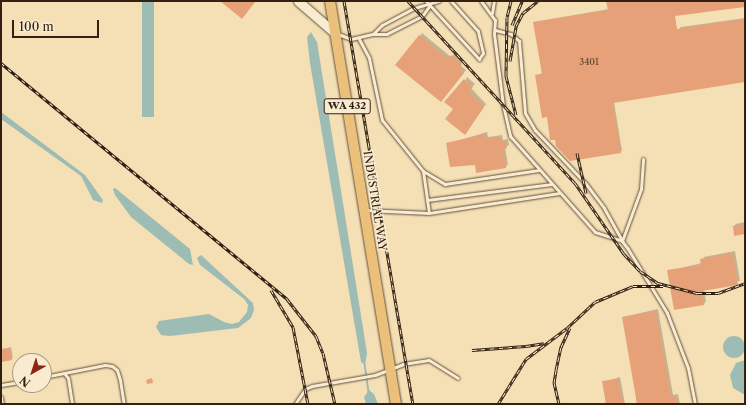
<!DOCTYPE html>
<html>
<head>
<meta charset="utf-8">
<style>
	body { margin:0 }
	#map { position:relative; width:746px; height:405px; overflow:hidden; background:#f5e0b6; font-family:"Libre Caslon Text",serif }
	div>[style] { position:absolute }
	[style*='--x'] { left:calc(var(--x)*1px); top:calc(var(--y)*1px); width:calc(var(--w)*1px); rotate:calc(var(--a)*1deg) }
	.water>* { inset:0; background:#9dbcb4; transform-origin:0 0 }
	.round { border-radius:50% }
	.shadow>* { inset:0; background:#0003 }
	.stream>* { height:1.5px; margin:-0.75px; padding:0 0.75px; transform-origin:0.75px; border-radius:0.75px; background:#9dbcb4 }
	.building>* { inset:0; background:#e6a179 }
	.roads { filter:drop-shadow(0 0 1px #63503b) drop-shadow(0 0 1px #63503b) }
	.service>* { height:3px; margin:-1.5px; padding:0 1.5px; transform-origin:1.5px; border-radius:1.5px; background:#f8ebd0 }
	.secondary>* { height:9px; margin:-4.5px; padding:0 4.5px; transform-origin:4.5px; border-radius:4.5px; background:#f8ebd0 }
	.primary>* { height:10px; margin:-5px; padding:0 5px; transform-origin:5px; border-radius:5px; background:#eac07b }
	.rail>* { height:3px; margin-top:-1.5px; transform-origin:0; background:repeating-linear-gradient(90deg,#f8ebd0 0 4.5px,#322012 0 9px); box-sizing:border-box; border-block:1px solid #322012 }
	span { translate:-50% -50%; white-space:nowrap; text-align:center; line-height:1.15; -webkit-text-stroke:3px #f8ebd0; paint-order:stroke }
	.number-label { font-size:9px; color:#5f402c }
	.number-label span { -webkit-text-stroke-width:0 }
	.shield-label span { padding:1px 3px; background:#f8ebd0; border:1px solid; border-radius:3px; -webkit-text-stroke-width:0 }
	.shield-label { font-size:10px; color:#322012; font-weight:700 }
	.street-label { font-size:11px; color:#322012 }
	.frame { position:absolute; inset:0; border:2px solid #322012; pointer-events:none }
	.north { position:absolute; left:12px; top:353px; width:40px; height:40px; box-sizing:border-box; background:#f8ebd0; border:1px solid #a99a84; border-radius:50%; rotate:219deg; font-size:11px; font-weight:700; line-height:16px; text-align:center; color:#322012 }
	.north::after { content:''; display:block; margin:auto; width:14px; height:18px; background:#8f2418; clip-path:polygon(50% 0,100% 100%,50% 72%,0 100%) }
	.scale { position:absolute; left:12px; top:20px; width:87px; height:18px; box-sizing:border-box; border:2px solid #322012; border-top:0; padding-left:5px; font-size:12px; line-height:14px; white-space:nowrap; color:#322012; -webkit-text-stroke:3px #f8ebd0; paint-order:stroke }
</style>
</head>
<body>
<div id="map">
	<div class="water">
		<div style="left:142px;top:1px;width:12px;height:116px"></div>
		<div style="clip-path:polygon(311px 32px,317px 42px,338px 172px,367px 353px,365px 365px,361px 362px,310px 63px,307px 37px)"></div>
		<div style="clip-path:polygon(1px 112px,85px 175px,103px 200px,102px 203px,93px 200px,81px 176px,1px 119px)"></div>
		<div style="clip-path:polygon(115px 188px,190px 249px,193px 265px,189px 264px,131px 217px,115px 195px,113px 189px)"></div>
		<div style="clip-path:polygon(201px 255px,253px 303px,254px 310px,251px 318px,238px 328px,170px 336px,161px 335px,156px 327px,159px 321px,209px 314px,224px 322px,232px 324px,239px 322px,247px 312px,248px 305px,244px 299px,200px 265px,197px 258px)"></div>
		<div class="round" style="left:723px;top:336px;width:22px;height:22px"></div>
		<div style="clip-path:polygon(745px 360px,745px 395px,733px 388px,730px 375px,736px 363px)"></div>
		<div style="clip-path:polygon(369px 390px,374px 394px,378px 404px,366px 404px,364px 397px)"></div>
	</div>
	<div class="shadow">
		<div style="clip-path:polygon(607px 1px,745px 1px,745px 6px,674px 15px,677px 31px,681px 27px,745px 18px,745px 81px,614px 102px,622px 151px,570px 160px,555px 138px,536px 75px,543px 73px,534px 22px,609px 9px)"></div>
		<div style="clip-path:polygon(422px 33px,451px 57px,455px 53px,463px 62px,460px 65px,466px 70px,443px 98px,420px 36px)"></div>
		<div style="clip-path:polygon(467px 77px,475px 84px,471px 88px,486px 104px,465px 134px,454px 109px)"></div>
		<div style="clip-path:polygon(487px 132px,488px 137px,502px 135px,503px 140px,508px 139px,509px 145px,505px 147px,508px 165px,505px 167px,476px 164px,447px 144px)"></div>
		<div style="clip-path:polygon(745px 222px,745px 233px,734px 226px,736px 224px)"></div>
		<div style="clip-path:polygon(735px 251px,740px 281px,704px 289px,706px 301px,704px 304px,668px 271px,702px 263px,704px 257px)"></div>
		<div style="clip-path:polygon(658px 309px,673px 395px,678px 394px,680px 404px,635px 404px,637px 402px,623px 317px)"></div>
		<div style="clip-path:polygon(11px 347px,13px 358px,3px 361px,1px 350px)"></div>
		<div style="clip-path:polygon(620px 377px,625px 404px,607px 404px,603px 382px)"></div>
	</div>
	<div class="stream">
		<div style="--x:365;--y:364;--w:28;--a:82"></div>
	</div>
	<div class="building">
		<div style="clip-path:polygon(220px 1px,254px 1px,255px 2px,242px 19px)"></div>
		<div style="clip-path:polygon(606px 1px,745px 1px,745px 7px,675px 16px,677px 29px,745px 19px,745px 82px,613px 103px,621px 153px,570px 161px,556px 146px,555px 140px,550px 140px,547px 117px,542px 118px,535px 75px,542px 74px,533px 22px,608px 10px)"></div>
		<div style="clip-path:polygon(419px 35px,448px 59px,451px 55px,460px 62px,462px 65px,459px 68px,464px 73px,441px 102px,395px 65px)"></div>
		<div style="clip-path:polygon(464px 79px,473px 87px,469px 91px,484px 107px,465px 135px,445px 119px,453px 109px,444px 102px)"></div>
		<div style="clip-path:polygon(485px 134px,486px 139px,500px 137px,501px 142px,506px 141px,507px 148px,503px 149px,506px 168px,476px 173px,475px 165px,450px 167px,446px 143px)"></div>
		<div style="clip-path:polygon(745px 224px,745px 234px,734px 236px,733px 226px)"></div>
		<div style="clip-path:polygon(733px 253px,738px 285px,702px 291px,704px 305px,674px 310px,667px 270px,701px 265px,700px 259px)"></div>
		<div style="clip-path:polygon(656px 311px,671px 397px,676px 396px,677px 404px,637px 404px,622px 317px)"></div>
		<div style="clip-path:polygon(10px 348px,12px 360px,2px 362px,1px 349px)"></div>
		<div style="clip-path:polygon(152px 378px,153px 383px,147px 384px,146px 380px)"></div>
		<div style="clip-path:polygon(618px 379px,623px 404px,606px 404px,602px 381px)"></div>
	</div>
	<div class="roads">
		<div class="service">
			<div style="--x:426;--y:1;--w:79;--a:47.6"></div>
			<div style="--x:479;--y:59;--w:7;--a:-56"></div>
			<div style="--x:483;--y:53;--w:23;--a:-103"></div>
			<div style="--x:478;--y:31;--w:40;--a:-132"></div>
			<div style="--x:481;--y:1;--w:24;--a:54"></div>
			<div style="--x:495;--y:20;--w:14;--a:94"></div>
			<div style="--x:494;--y:34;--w:72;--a:82.8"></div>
			<div style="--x:503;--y:105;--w:32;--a:77"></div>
			<div style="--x:510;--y:136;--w:128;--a:48.5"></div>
			<div style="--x:595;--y:232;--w:28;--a:18"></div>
			<div style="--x:622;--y:241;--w:10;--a:53"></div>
			<div style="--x:628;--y:249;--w:75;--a:58.6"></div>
			<div style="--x:667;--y:313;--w:59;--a:69.1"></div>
			<div style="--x:688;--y:368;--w:37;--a:79"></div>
			<div style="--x:430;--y:5;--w:14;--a:126"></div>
			<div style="--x:422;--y:16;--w:39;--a:153"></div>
			<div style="--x:387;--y:34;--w:14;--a:180"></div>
			<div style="--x:373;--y:34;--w:13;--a:-45"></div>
			<div style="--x:382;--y:25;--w:36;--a:-28"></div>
			<div style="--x:414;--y:8;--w:26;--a:-16"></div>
			<div style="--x:492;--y:13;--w:12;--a:-81"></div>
			<div style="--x:495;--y:30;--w:16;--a:14"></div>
			<div style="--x:511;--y:34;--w:11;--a:41"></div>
			<div style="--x:519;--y:41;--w:72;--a:85.2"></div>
			<div style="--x:525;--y:113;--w:20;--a:60"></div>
			<div style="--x:535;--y:130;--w:74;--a:46.6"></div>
			<div style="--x:586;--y:184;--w:30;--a:53"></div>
			<div style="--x:604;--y:208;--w:38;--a:61"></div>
			<div style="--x:338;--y:34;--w:14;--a:21"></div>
			<div style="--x:351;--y:39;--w:23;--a:-13"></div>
			<div style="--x:359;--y:39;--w:21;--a:62"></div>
			<div style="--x:369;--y:58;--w:63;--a:78.2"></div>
			<div style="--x:382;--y:120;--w:65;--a:51.2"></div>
			<div style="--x:423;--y:171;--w:42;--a:81.9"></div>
			<div style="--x:429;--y:213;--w:64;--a:-177.3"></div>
			<div style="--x:423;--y:171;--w:26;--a:31"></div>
			<div style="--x:445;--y:184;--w:95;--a:-8.5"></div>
			<div style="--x:427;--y:200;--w:126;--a:-7.3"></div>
			<div style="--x:429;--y:213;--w:132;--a:-8.7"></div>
			<div style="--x:622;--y:241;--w:55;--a:-69.9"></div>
			<div style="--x:641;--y:189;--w:30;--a:-86"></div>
			<div style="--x:64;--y:373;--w:6;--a:51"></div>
			<div style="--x:68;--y:378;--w:26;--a:81"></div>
			<div style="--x:44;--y:377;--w:62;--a:-11.1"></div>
			<div style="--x:105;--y:365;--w:7;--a:8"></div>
			<div style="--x:112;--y:366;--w:6;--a:39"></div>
			<div style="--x:117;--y:370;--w:10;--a:73"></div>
			<div style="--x:120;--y:380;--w:24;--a:81"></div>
			<div style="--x:1;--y:385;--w:19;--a:-9"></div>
			<div style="--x:1;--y:397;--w:7;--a:82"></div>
			<div style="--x:295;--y:404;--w:18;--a:-56"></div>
			<div style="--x:305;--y:389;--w:8;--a:-23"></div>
			<div style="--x:312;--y:386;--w:64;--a:-9.9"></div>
			<div style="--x:375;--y:375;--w:30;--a:-21"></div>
			<div style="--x:403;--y:364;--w:26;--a:-9"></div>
			<div style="--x:429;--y:360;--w:34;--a:32"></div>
		</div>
		<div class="secondary">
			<div style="--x:298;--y:1;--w:49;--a:40.9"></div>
		</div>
		<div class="primary">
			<div style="--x:330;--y:1;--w:408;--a:80.7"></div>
		</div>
	</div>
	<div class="rail">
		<div style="--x:344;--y:1;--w:409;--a:80.3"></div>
		<div style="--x:408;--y:1;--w:247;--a:47.5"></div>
		<div style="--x:575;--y:183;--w:86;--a:55.4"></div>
		<div style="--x:624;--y:254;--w:23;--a:47"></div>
		<div style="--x:640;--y:271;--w:22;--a:34"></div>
		<div style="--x:658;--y:283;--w:40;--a:14.4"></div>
		<div style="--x:697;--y:293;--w:21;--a:0"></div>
		<div style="--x:718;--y:293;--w:29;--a:-20"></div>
		<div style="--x:511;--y:1;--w:16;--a:104"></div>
		<div style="--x:507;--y:17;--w:59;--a:91"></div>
		<div style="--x:506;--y:76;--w:40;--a:75.6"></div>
		<div style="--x:512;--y:25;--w:26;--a:-67"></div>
		<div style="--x:510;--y:61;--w:36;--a:-80"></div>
		<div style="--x:516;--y:26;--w:15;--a:-62"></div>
		<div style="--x:523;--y:13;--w:19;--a:-39"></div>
		<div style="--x:1;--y:63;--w:371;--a:39.5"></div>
		<div style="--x:287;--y:299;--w:47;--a:51.9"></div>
		<div style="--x:316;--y:336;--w:18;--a:68"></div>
		<div style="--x:323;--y:353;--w:52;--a:76.8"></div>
		<div style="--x:577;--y:153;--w:41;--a:77.3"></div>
		<div style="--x:271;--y:290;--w:43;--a:59.3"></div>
		<div style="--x:293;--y:327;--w:78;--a:79"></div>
		<div style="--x:472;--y:350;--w:54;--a:-4.2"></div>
		<div style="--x:526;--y:346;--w:18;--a:-9"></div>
		<div style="--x:498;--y:404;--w:53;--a:-58.1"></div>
		<div style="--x:526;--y:359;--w:51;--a:-37.1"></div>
		<div style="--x:567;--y:328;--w:38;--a:-43"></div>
		<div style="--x:595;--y:302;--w:41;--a:-22.8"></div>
		<div style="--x:633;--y:286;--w:30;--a:0"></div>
		<div style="--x:559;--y:404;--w:22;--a:-103"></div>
		<div style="--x:554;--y:383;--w:13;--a:-81"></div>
		<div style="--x:556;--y:370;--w:24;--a:-78"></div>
		<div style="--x:561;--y:347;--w:21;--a:-65"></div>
	</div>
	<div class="number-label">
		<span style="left:589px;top:62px">3401</span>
	</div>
	<div class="shield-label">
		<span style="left:347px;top:106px">WA 432</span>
	</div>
	<div class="street-label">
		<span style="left:375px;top:201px;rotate:81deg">INDUSTRIAL WAY</span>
	</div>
	<div class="frame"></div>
	<div class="north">N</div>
	<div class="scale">100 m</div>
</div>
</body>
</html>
